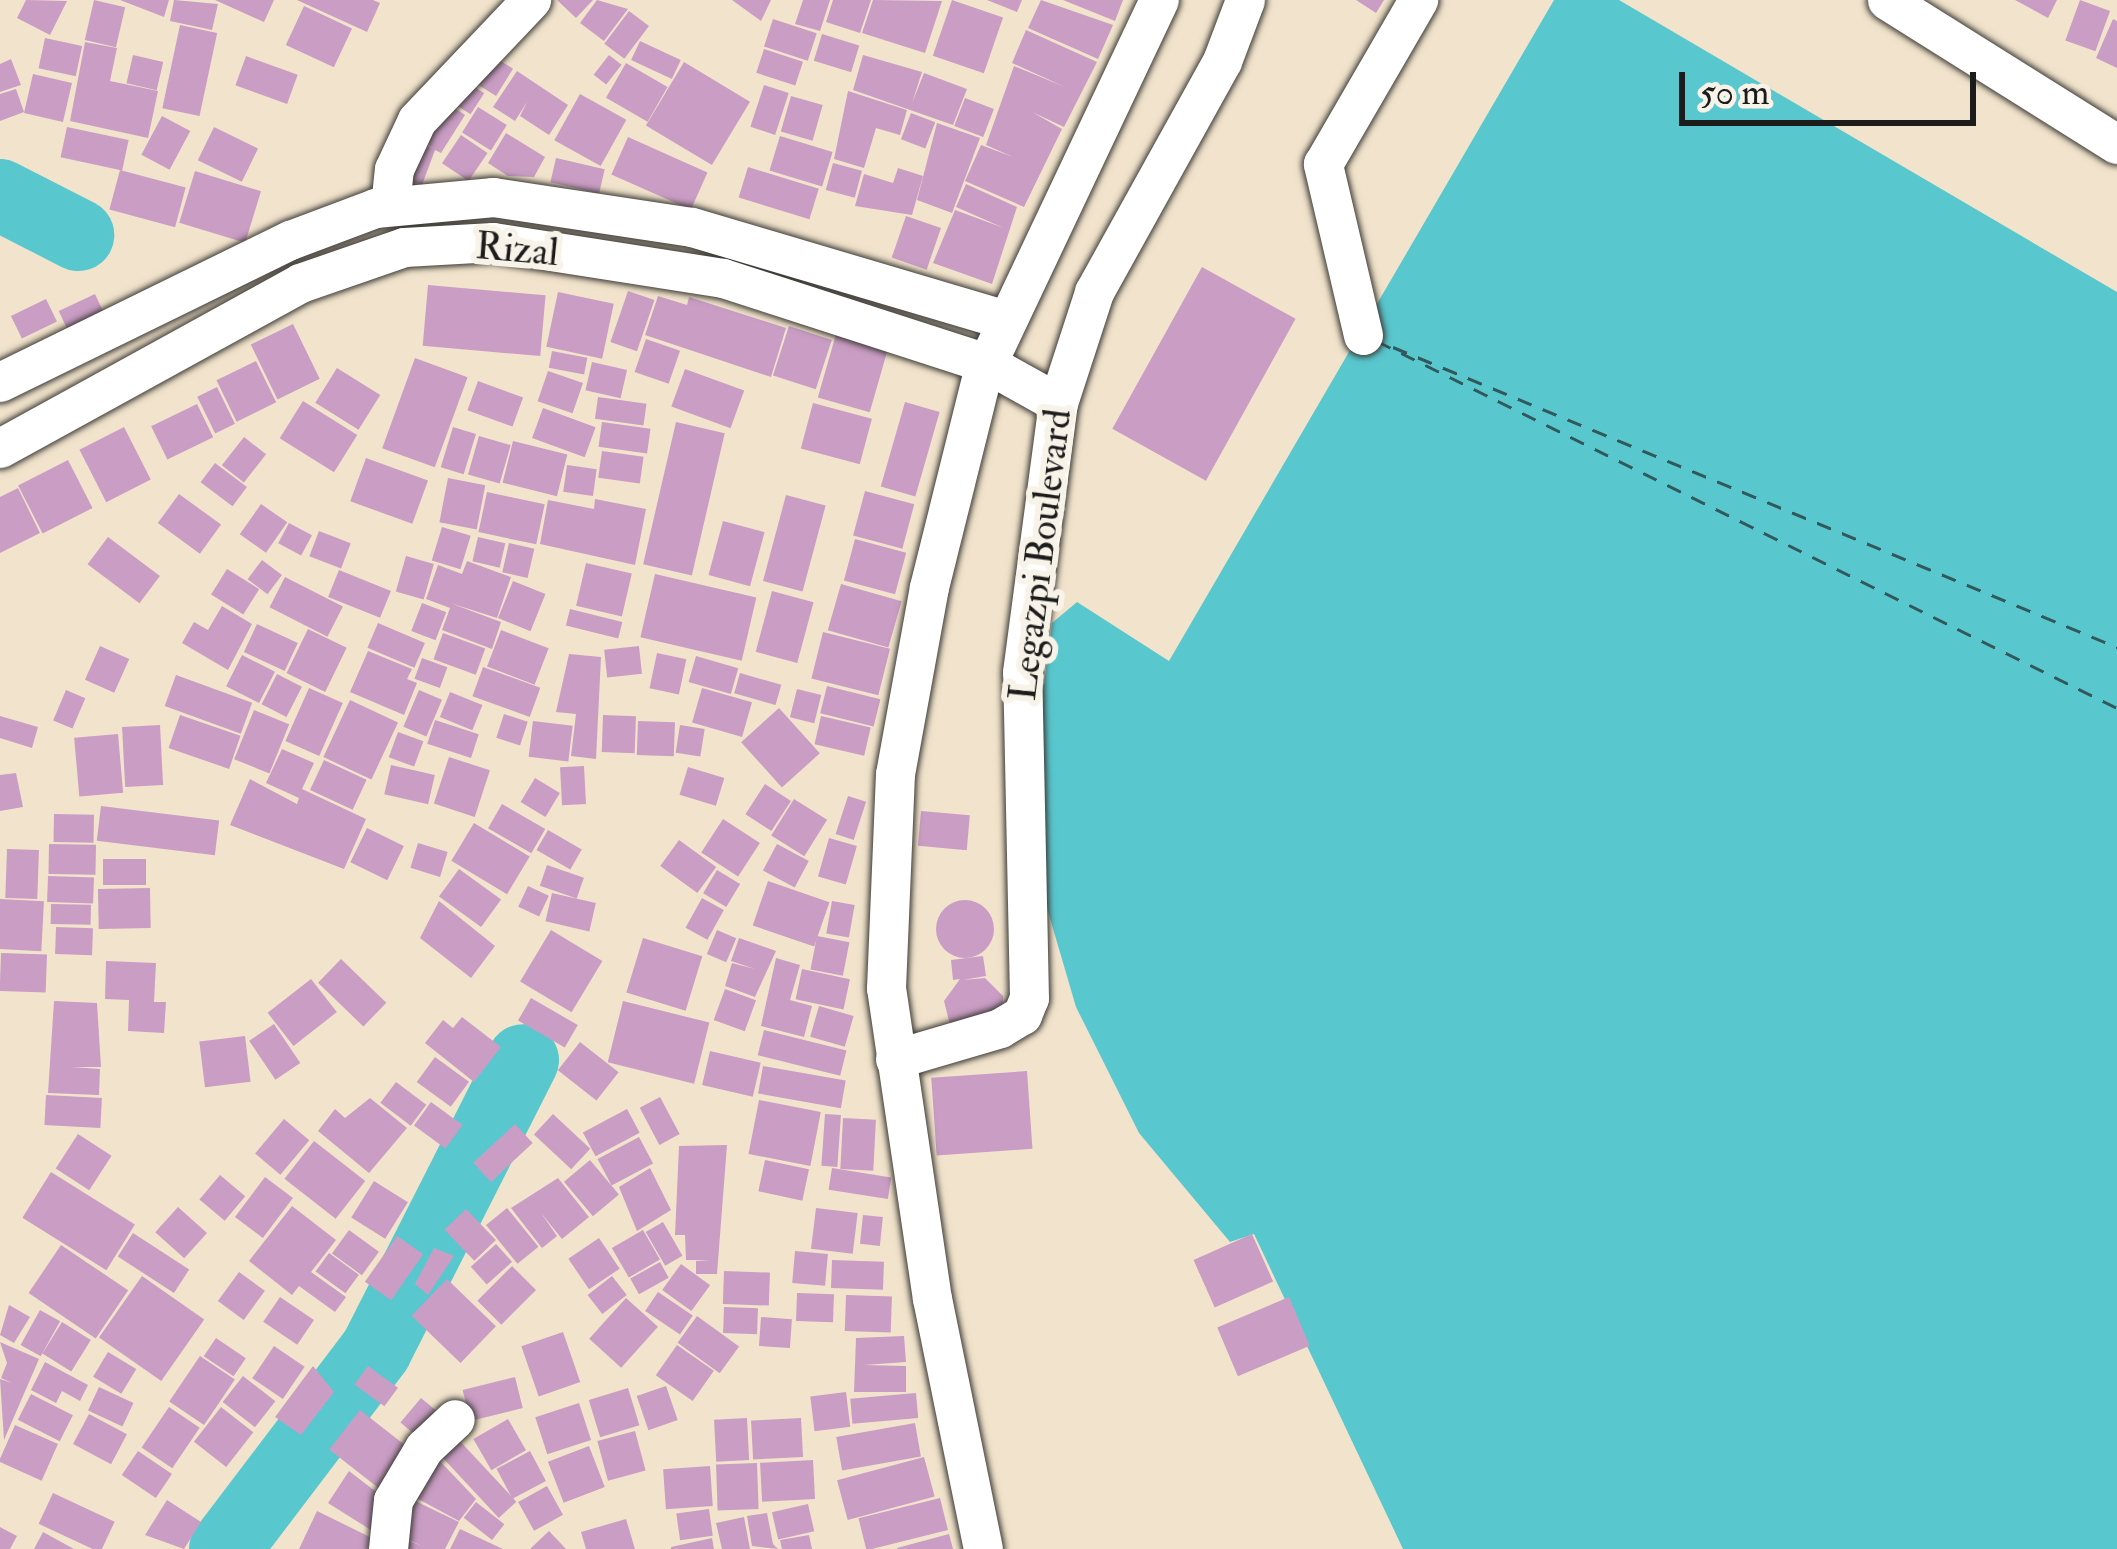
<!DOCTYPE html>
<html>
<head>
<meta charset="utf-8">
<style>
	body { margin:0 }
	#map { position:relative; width:2117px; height:1549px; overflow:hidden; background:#f2e4cc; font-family:"IM FELL Double Pica",serif }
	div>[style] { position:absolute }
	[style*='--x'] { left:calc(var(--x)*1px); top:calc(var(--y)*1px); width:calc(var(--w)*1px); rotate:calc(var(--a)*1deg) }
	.water>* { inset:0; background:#59c7ce }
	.river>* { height:72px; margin:-36px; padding:0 36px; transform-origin:36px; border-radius:36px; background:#59c7ce }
	.ferry>* { height:3px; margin-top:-1.5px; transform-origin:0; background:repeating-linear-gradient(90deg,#31585a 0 15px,transparent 0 27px) }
	.building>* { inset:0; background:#ca9dc5; transform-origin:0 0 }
	.round { border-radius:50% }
	.roads { filter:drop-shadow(0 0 3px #3c3a36) drop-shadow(0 0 3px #3c3a36) }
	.minor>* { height:39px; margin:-19.5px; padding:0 19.5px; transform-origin:19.5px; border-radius:19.5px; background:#fff }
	span { translate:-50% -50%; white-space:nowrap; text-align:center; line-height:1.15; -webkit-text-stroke:12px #f7f3e8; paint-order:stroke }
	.street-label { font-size:39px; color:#1c1c1c }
	.scale { position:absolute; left:1679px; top:72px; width:297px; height:54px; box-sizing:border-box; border:6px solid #1c1c1c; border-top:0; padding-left:15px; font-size:36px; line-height:42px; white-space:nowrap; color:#1c1c1c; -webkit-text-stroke:9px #f7f3e8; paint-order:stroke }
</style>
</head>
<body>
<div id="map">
	<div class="water">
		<div style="clip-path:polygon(1554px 0,1619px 0,2117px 292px,2117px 1549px,1403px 1549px,1254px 1234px,1230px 1242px,1139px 1133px,1076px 1007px,1042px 891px,1037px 738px,1052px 623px,1077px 602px,1169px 661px)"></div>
	</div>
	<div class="river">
		<div style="--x:0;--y:195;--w:88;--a:27.1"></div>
		<div style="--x:225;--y:1549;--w:250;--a:-52.8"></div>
		<div style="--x:376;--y:1350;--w:325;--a:-63.1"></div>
	</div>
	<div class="ferry">
		<div style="--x:1377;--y:341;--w:826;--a:26.38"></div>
		<div style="--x:1393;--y:347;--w:784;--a:22.51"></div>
	</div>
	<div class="building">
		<div style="clip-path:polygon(26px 0,67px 1px,50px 35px,17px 18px)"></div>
		<div style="left:94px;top:0;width:32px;height:41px;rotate:13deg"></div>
		<div style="clip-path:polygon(120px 0,169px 0,164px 17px)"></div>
		<div style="clip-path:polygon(174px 0,218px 4px,212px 30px,170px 21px)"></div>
		<div style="clip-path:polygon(215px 0,274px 0,264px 22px)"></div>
		<div style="clip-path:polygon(297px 0,373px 0,380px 3px,367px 32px)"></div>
		<div style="clip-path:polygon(557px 0,593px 0,576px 18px)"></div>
		<div style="clip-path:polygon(597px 0,628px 9px,604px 41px,580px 23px)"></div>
		<div style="clip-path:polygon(732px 0,771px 0,761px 21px)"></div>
		<div style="clip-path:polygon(803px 0,830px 0,820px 31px,795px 24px)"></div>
		<div style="clip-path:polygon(833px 0,871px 0,860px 33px,826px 22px)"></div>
		<div style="clip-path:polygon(873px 0,942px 1px,925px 53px,862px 33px)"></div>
		<div style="left:952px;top:0;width:54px;height:59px;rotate:19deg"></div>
		<div style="clip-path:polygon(987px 0,1022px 0,1017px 12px)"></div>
		<div style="clip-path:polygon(1041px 0,1113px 25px,1098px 59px,1028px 28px)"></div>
		<div style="clip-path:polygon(1063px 0,1123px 0,1115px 21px)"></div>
		<div style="clip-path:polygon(1356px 0,1384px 0,1376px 13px)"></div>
		<div style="clip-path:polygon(2015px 0,2057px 0,2048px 18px)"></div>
		<div style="left:2080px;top:0;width:32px;height:43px;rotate:20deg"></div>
		<div style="left:304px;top:6px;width:53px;height:43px;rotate:25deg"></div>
		<div style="left:629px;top:11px;width:25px;height:41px;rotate:37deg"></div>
		<div style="left:773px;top:19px;width:46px;height:29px;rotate:18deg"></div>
		<div style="clip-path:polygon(2113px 19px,2117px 21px,2117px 68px,2096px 58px)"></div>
		<div style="left:180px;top:25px;width:38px;height:85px;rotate:12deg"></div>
		<div style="clip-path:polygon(1026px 30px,1097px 62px,1064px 127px,1032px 112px,1062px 129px,1024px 207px,965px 181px,981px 145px,1013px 157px,986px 145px,1014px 66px,1065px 87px,1012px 63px)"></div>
		<div style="left:822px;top:34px;width:39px;height:28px;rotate:17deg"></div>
		<div style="left:45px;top:38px;width:38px;height:31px;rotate:12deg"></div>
		<div style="left:640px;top:41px;width:45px;height:21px;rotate:25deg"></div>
		<div style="clip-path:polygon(85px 42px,117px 48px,110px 81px,158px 91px,148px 138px,70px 121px)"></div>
		<div style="left:764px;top:49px;width:41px;height:25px;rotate:18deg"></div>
		<div style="left:133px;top:55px;width:31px;height:29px;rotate:13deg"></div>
		<div style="left:491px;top:55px;width:26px;height:32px;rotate:32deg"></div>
		<div style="left:609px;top:55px;width:16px;height:25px;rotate:38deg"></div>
		<div style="clip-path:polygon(863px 55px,922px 72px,912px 103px,924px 73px,967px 89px,953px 125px,853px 90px)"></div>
		<div style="left:246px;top:56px;width:55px;height:31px;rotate:20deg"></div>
		<div style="clip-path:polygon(11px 59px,21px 85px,0 92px,0 64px)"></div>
		<div style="left:684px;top:62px;width:77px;height:74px;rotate:31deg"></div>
		<div style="left:626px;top:63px;width:48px;height:40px;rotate:30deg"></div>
		<div style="clip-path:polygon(517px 71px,568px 105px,549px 135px,520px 116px,527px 102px,515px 121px,493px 107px)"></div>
		<div style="left:33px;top:74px;width:40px;height:40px;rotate:13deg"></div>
		<div style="left:459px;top:77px;width:30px;height:25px;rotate:33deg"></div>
		<div style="left:764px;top:85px;width:26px;height:44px;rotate:18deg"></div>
		<div style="clip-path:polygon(16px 89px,24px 112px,0 121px,0 94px)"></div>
		<div style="clip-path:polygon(848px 91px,907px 110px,900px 135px,876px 128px,864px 168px,834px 159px)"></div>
		<div style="left:580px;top:94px;width:53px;height:53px;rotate:29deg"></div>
		<div style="left:791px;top:96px;width:33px;height:37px;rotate:16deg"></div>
		<div style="left:965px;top:98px;width:31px;height:30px;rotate:21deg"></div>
		<div style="clip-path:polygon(442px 100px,465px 115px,441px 153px,435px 150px,422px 185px,399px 177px,413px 140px,433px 148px,418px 138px)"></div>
		<div style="left:478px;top:107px;width:34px;height:30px;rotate:32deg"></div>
		<div style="left:911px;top:113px;width:26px;height:28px;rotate:21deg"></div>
		<div style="left:162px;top:116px;width:32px;height:44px;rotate:28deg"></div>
		<div style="clip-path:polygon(937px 123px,980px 138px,952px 213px,917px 200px)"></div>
		<div style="left:67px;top:127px;width:63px;height:31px;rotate:12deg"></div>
		<div style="left:214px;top:127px;width:49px;height:37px;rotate:26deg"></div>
		<div style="clip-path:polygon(506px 133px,545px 157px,534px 177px,508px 176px,488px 163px)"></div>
		<div style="left:461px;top:135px;width:32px;height:34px;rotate:34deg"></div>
		<div style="left:780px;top:136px;width:55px;height:36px;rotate:17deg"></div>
		<div style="left:628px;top:137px;width:87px;height:41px;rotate:24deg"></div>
		<div style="left:556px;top:158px;width:50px;height:25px;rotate:13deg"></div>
		<div style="left:833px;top:163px;width:30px;height:28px;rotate:15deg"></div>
		<div style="left:748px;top:167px;width:74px;height:32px;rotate:17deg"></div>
		<div style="clip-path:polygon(898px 168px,923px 176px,912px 215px,855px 206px,864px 174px,893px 183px)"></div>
		<div style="left:120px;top:170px;width:68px;height:41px;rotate:15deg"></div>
		<div style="left:195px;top:171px;width:69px;height:54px;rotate:17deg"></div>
		<div style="clip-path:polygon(966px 184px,1017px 207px,992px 284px,933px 263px,955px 210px,1004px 228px,956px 207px)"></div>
		<div style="left:906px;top:216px;width:37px;height:44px;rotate:19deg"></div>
		<div style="left:1202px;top:267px;width:107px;height:185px;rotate:29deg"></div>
		<div style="left:428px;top:285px;width:118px;height:61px;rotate:5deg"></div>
		<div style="left:628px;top:291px;width:28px;height:54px;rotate:19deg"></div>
		<div style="left:558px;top:292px;width:57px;height:56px;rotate:12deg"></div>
		<div style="left:95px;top:294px;width:21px;height:40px;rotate:65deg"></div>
		<div style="clip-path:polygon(658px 296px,687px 305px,689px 297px,786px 328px,771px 377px,645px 335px)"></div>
		<div style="left:46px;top:299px;width:25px;height:39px;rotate:64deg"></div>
		<div style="left:293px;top:324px;width:61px;height:47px;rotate:64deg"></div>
		<div style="left:789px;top:326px;width:45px;height:52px;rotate:18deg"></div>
		<div style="left:836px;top:334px;width:54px;height:66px;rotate:16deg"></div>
		<div style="left:646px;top:339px;width:36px;height:35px;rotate:19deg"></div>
		<div style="left:552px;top:351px;width:36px;height:17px;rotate:11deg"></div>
		<div style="left:415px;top:358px;width:56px;height:96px;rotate:20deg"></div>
		<div style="left:256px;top:361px;width:46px;height:44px;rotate:64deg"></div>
		<div style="left:592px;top:362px;width:36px;height:29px;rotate:13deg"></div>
		<div style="left:337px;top:368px;width:51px;height:41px;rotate:32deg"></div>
		<div style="left:685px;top:369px;width:63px;height:40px;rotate:20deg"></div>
		<div style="left:548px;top:371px;width:37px;height:32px;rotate:19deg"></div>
		<div style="left:478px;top:381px;width:48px;height:31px;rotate:20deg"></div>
		<div style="left:217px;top:387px;width:41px;height:22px;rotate:64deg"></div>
		<div style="left:598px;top:397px;width:49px;height:22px;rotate:8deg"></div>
		<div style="left:303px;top:401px;width:64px;height:44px;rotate:32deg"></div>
		<div style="left:905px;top:402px;width:36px;height:88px;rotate:16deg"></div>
		<div style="left:813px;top:403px;width:61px;height:47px;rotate:15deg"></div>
		<div style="left:197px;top:404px;width:37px;height:51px;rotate:64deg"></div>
		<div style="left:543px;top:408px;width:56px;height:32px;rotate:20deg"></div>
		<div style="left:602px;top:422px;width:49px;height:25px;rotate:8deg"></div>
		<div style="left:676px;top:422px;width:50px;height:146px;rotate:13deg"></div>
		<div style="left:124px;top:427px;width:59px;height:50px;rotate:63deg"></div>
		<div style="left:453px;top:427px;width:24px;height:42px;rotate:17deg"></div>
		<div style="left:479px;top:436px;width:33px;height:40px;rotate:16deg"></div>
		<div style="left:244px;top:437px;width:28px;height:36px;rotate:38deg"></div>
		<div style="left:513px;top:441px;width:56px;height:43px;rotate:14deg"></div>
		<div style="left:602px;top:451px;width:42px;height:27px;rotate:8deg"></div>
		<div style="left:366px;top:458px;width:66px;height:46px;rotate:20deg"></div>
		<div style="left:68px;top:460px;width:54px;height:56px;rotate:63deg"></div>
		<div style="left:215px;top:463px;width:40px;height:24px;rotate:37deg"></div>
		<div style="left:567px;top:465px;width:30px;height:27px;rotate:8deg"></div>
		<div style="left:448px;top:478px;width:38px;height:45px;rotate:11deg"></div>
		<div style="clip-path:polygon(18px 488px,40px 533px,0 553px,0 497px)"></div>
		<div style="left:865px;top:491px;width:51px;height:46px;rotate:15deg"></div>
		<div style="left:487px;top:492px;width:59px;height:41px;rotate:12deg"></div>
		<div style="left:179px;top:494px;width:52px;height:36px;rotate:36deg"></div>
		<div style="left:786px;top:495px;width:41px;height:89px;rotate:15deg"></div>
		<div style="clip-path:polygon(595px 499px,646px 509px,635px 565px,540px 544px,548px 500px,594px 509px)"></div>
		<div style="left:261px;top:504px;width:32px;height:37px;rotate:35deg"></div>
		<div style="left:723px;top:521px;width:43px;height:56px;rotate:15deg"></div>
		<div style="left:289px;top:523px;width:26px;height:23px;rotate:28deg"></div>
		<div style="left:442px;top:527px;width:30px;height:35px;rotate:17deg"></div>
		<div style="left:319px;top:531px;width:34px;height:27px;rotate:21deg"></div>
		<div style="left:108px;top:537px;width:65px;height:34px;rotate:37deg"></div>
		<div style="left:478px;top:537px;width:28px;height:25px;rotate:13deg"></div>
		<div style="left:855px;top:539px;width:53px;height:43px;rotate:15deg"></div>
		<div style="left:509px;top:543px;width:26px;height:30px;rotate:13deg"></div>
		<div style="left:406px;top:556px;width:29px;height:37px;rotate:16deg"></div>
		<div style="left:262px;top:560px;width:25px;height:24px;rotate:37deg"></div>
		<div style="clip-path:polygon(467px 561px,511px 577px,497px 618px,450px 603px,501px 622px,492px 649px,442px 630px,450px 608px,426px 599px,438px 565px,462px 574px)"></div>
		<div style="left:586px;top:563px;width:47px;height:44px;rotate:13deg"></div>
		<div style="left:227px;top:569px;width:38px;height:30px;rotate:32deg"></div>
		<div style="left:339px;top:570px;width:56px;height:29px;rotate:22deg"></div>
		<div style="left:655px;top:574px;width:104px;height:65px;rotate:13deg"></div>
		<div style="left:285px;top:577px;width:65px;height:34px;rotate:27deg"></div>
		<div style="left:513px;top:581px;width:35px;height:40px;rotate:22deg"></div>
		<div style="left:841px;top:584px;width:63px;height:48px;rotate:16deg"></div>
		<div style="left:772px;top:591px;width:43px;height:63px;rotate:15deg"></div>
		<div style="left:422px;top:603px;width:26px;height:30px;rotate:21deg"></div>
		<div style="clip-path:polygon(222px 606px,252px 624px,228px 670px,182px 643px,194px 622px,208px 630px)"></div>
		<div style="left:570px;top:609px;width:54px;height:17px;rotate:14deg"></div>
		<div style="left:378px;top:623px;width:51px;height:27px;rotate:23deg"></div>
		<div style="left:257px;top:624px;width:45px;height:31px;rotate:25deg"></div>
		<div style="left:308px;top:629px;width:43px;height:49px;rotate:26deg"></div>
		<div style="left:501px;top:630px;width:51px;height:39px;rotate:21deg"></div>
		<div style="left:823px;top:632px;width:69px;height:48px;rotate:14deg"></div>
		<div style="left:443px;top:633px;width:45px;height:28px;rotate:20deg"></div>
		<div style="left:100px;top:646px;width:32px;height:37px;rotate:24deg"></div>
		<div style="left:639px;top:646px;width:28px;height:35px;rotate:84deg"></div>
		<div style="clip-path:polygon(368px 651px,412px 669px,407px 679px,417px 683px,404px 715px,350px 692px)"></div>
		<div style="left:657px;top:653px;width:30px;height:36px;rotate:12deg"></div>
		<div style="clip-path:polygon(569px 654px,601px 657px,596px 759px,571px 756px,576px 714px,556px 712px)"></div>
		<div style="left:242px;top:655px;width:37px;height:35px;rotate:27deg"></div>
		<div style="left:696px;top:656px;width:44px;height:27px;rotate:16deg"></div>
		<div style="left:422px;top:658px;width:27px;height:22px;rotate:20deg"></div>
		<div style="left:483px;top:667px;width:61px;height:31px;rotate:20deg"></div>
		<div style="left:740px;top:673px;width:43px;height:21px;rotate:16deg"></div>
		<div style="left:277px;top:674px;width:28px;height:34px;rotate:27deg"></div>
		<div style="left:176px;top:675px;width:81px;height:33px;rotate:20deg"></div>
		<div style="left:827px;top:686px;width:55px;height:28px;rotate:14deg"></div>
		<div style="left:309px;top:688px;width:37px;height:58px;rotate:24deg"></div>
		<div style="left:702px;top:688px;width:52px;height:36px;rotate:16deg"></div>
		<div style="left:797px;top:689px;width:25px;height:29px;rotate:14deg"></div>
		<div style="left:66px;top:690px;width:21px;height:33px;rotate:23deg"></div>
		<div style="left:419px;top:690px;width:25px;height:40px;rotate:23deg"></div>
		<div style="left:450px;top:692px;width:35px;height:27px;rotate:22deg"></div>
		<div style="left:350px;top:700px;width:53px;height:63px;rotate:25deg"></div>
		<div style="left:779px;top:708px;width:61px;height:51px;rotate:48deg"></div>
		<div style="left:254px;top:710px;width:38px;height:53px;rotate:22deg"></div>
		<div style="left:504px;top:714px;width:25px;height:25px;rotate:18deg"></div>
		<div style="left:180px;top:715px;width:64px;height:35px;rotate:19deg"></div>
		<div style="left:603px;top:715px;width:33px;height:37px;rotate:2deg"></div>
		<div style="clip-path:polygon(0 716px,38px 727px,32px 748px,0 738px)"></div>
		<div style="left:821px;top:716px;width:51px;height:29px;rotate:13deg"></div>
		<div style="left:435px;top:720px;width:46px;height:25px;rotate:18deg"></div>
		<div style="left:533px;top:721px;width:40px;height:36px;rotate:7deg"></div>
		<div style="left:638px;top:721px;width:37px;height:34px;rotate:2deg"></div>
		<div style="left:160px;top:725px;width:60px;height:38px;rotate:87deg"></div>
		<div style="left:680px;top:725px;width:25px;height:28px;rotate:9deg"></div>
		<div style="left:398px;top:732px;width:27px;height:27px;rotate:20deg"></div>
		<div style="left:118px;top:734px;width:59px;height:44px;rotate:85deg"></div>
		<div style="clip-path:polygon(282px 749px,314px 763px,302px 789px,366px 819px,344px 869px,230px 825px,250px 779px,297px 804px,299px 798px,266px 783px)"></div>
		<div style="left:449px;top:757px;width:43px;height:49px;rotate:18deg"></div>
		<div style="left:324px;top:760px;width:47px;height:33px;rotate:25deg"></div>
		<div style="left:391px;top:765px;width:45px;height:30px;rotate:13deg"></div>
		<div style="left:584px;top:766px;width:38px;height:24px;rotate:87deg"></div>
		<div style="left:688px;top:767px;width:38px;height:29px;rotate:17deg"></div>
		<div style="clip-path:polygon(16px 773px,23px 807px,0 811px,0 775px)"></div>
		<div style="left:535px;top:778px;width:29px;height:28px;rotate:31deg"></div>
		<div style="left:765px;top:784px;width:31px;height:36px;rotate:33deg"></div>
		<div style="left:848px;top:796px;width:19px;height:40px;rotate:18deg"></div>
		<div style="left:794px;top:799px;width:39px;height:43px;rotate:32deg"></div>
		<div style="left:502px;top:804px;width:50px;height:28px;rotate:30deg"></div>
		<div style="left:101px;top:806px;width:119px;height:35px;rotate:7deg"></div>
		<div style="left:921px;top:811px;width:49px;height:35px;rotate:5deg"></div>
		<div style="left:54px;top:814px;width:40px;height:28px;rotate:1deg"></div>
		<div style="left:723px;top:819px;width:44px;height:40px;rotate:33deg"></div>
		<div style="left:474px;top:823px;width:65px;height:44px;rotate:31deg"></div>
		<div style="left:367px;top:828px;width:41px;height:38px;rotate:26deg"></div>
		<div style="left:548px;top:830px;width:39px;height:23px;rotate:30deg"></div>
		<div style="left:829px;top:838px;width:29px;height:40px;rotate:16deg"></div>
		<div style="left:679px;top:840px;width:46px;height:32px;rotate:36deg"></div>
		<div style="left:418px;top:843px;width:31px;height:26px;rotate:17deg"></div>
		<div style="left:49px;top:844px;width:47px;height:30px;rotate:1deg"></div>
		<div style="left:777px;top:844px;width:36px;height:30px;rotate:28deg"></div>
		<div style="left:7px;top:849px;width:32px;height:49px;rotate:2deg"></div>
		<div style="left:146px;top:859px;width:26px;height:43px;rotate:90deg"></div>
		<div style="left:547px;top:865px;width:39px;height:22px;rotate:19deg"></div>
		<div style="left:459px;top:869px;width:52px;height:34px;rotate:36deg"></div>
		<div style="left:717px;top:870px;width:27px;height:27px;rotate:31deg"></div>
		<div style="left:48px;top:876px;width:46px;height:26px;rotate:2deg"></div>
		<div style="left:768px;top:881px;width:65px;height:47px;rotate:19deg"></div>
		<div style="left:528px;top:886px;width:23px;height:23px;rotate:25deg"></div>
		<div style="left:150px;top:888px;width:40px;height:52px;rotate:89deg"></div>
		<div style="left:552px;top:893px;width:45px;height:29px;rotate:13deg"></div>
		<div style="left:702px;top:898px;width:25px;height:34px;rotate:29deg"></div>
		<div style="left:0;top:899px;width:44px;height:50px;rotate:3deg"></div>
		<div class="round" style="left:936px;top:900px;width:58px;height:58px"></div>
		<div style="clip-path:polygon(439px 901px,495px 946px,471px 978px,420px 938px)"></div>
		<div style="left:832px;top:901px;width:23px;height:33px;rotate:10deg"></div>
		<div style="left:51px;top:904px;width:40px;height:20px;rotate:1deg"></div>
		<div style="left:56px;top:927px;width:37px;height:27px;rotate:2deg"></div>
		<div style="left:551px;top:930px;width:60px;height:60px;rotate:31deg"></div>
		<div style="left:717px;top:930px;width:21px;height:26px;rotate:23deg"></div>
		<div style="left:817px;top:936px;width:33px;height:34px;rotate:11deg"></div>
		<div style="left:643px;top:938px;width:62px;height:57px;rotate:17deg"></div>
		<div style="clip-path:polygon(739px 938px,776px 951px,755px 997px,725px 986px,732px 963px,755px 969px,731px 961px)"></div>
		<div style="left:1px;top:953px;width:46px;height:38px;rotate:2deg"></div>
		<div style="clip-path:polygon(983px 956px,986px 976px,963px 980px,985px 978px,1003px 996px,1002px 1021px,950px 1025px,944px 1001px,960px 979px,953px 980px,951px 960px)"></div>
		<div style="clip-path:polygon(776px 958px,800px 965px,790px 1000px,812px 1006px,804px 1037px,761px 1026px)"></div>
		<div style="left:341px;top:959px;width:63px;height:33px;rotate:44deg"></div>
		<div style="clip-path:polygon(106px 961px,156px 963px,154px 1002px,166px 1002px,164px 1033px,128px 1031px,129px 1000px,105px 999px)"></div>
		<div style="left:802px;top:969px;width:49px;height:31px;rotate:12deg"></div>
		<div style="left:311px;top:979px;width:42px;height:55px;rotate:52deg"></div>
		<div style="left:725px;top:989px;width:33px;height:33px;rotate:20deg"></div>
		<div style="left:531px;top:998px;width:54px;height:26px;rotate:30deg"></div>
		<div style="clip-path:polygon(54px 1001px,97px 1003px,101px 1067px,72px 1067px,100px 1069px,99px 1095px,48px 1093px)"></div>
		<div style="left:623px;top:1001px;width:89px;height:63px;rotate:14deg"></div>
		<div style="left:819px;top:1006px;width:36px;height:32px;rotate:16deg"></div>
		<div style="clip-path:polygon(462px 1017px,501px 1047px,474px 1082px,425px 1043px,443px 1020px,453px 1028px)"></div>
		<div style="left:274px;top:1024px;width:47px;height:30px;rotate:56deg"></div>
		<div style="left:764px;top:1030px;width:85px;height:26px;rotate:14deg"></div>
		<div style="left:245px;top:1036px;width:46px;height:46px;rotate:83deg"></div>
		<div style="left:580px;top:1042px;width:49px;height:36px;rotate:38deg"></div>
		<div style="left:710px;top:1051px;width:52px;height:35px;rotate:13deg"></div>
		<div style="left:435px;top:1057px;width:42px;height:31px;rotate:36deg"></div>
		<div style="left:763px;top:1066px;width:84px;height:28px;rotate:10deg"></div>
		<div style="left:1027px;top:1071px;width:78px;height:96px;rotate:86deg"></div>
		<div style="left:396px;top:1082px;width:38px;height:26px;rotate:37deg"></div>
		<div style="left:46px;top:1095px;width:56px;height:30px;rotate:3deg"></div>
		<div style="left:660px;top:1097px;width:42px;height:23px;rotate:62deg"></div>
		<div style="clip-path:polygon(370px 1098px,407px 1128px,369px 1173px,318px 1131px,335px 1109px,345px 1118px)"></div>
		<div style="left:759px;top:1100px;width:63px;height:55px;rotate:11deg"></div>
		<div style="left:431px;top:1102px;width:39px;height:29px;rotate:36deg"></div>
		<div style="left:627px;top:1109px;width:27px;height:50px;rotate:62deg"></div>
		<div style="left:553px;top:1114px;width:51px;height:28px;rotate:43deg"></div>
		<div style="left:825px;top:1114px;width:16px;height:52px;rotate:4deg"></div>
		<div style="left:843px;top:1118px;width:33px;height:51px;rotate:3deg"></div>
		<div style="left:284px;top:1119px;width:33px;height:45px;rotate:40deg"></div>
		<div style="left:515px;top:1124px;width:26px;height:57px;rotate:47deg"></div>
		<div style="left:78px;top:1134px;width:40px;height:41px;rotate:33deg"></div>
		<div style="left:639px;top:1137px;width:30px;height:47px;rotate:62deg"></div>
		<div style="left:314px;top:1141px;width:65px;height:48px;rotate:38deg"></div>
		<div style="clip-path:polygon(727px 1145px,717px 1274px,696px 1274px,696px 1261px,710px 1260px,686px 1260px,685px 1235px,675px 1235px,679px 1146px)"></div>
		<div style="left:590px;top:1160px;width:45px;height:34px;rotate:50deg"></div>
		<div style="left:765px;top:1160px;width:45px;height:32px;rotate:12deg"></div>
		<div style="clip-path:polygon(650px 1168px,671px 1210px,637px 1231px,619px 1187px)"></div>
		<div style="left:832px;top:1168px;width:60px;height:22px;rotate:9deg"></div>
		<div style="left:51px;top:1172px;width:99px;height:54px;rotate:32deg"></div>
		<div style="left:220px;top:1175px;width:33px;height:32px;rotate:40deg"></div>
		<div style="left:265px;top:1177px;width:35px;height:50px;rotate:37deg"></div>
		<div style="clip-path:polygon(558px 1178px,589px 1217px,562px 1239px,541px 1213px,557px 1236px,542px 1248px,511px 1208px)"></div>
		<div style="left:374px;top:1181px;width:40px;height:43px;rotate:32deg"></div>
		<div style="clip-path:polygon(292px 1206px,336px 1240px,311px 1272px,346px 1297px,335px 1312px,299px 1286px,292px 1295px,249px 1261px)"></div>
		<div style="left:178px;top:1207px;width:39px;height:34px;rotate:42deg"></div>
		<div style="left:507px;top:1208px;width:50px;height:27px;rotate:51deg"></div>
		<div style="left:816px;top:1208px;width:42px;height:41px;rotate:7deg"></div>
		<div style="left:466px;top:1209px;width:43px;height:30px;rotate:46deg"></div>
		<div style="left:863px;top:1215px;width:20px;height:29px;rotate:6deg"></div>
		<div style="left:663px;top:1222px;width:39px;height:20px;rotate:60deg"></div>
		<div style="left:349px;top:1230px;width:37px;height:29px;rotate:36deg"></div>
		<div style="left:643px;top:1230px;width:34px;height:36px;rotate:60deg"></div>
		<div style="left:133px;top:1233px;width:67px;height:28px;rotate:33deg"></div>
		<div style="left:1252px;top:1234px;width:52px;height:64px;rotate:66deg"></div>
		<div style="left:397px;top:1236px;width:32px;height:56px;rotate:35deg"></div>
		<div style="left:599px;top:1238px;width:37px;height:37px;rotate:56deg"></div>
		<div style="left:496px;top:1244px;width:24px;height:34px;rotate:48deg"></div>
		<div style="left:61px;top:1245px;width:81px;height:58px;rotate:34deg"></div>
		<div style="clip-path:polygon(434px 1248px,454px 1256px,428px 1295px,415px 1284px)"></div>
		<div style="left:795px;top:1251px;width:33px;height:32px;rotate:5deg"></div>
		<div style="left:329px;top:1253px;width:37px;height:23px;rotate:36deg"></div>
		<div style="left:832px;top:1260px;width:52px;height:28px;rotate:2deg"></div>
		<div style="left:660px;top:1262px;width:18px;height:34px;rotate:61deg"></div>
		<div style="left:681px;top:1264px;width:36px;height:32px;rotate:36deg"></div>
		<div style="left:512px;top:1266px;width:34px;height:49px;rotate:45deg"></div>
		<div style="left:724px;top:1271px;width:46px;height:33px;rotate:2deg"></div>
		<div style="left:239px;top:1272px;width:32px;height:36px;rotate:36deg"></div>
		<div style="left:142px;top:1276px;width:76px;height:75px;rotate:35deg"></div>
		<div style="left:612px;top:1276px;width:24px;height:31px;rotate:52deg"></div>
		<div style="left:447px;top:1279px;width:68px;height:51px;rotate:44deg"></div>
		<div style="left:658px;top:1292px;width:42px;height:23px;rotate:34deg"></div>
		<div style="left:797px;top:1293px;width:37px;height:28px;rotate:2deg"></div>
		<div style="left:846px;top:1295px;width:46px;height:36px;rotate:2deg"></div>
		<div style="left:280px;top:1297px;width:41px;height:30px;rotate:34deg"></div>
		<div style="left:1289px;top:1297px;width:53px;height:78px;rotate:67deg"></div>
		<div style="left:626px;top:1298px;width:43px;height:55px;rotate:42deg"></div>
		<div style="clip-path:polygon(9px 1305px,30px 1317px,14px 1343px,0 1335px)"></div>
		<div style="left:724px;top:1307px;width:34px;height:26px;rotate:2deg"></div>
		<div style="left:40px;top:1310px;width:23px;height:40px;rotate:29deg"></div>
		<div style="left:697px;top:1316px;width:52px;height:33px;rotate:36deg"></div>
		<div style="left:761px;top:1317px;width:31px;height:29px;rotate:4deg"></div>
		<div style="left:62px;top:1322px;width:34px;height:37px;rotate:32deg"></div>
		<div style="left:563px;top:1332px;width:53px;height:44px;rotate:71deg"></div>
		<div style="clip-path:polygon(904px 1336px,906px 1362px,864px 1365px,906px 1366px,906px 1392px,854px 1392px,856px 1338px)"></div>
		<div style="left:216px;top:1338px;width:36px;height:22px;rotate:34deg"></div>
		<div style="clip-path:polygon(0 1342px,39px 1359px,4px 1440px,0 1379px,12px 1383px,1px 1378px,7px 1363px)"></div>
		<div style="left:677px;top:1345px;width:45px;height:37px;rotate:35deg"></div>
		<div style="left:274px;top:1346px;width:37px;height:39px;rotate:34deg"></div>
		<div style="left:108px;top:1352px;width:33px;height:29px;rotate:31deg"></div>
		<div style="left:200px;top:1356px;width:42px;height:55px;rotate:34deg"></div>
		<div style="clip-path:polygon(45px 1362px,88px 1385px,80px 1401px,62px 1391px,56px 1403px,31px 1390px)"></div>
		<div style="clip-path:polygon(313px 1366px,334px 1392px,301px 1435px,275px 1417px)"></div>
		<div style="left:368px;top:1366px;width:37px;height:23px;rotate:36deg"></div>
		<div style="left:243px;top:1376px;width:41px;height:33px;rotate:38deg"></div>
		<div style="left:515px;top:1377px;width:32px;height:54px;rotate:76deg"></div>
		<div style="left:666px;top:1386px;width:36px;height:31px;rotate:71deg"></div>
		<div style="left:99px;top:1387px;width:38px;height:26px;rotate:25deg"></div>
		<div style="left:628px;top:1388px;width:39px;height:41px;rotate:73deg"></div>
		<div style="left:846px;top:1392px;width:35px;height:36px;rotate:83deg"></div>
		<div style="left:916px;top:1393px;width:25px;height:66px;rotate:85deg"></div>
		<div style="left:31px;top:1394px;width:47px;height:29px;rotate:27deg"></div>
		<div style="left:421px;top:1398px;width:34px;height:32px;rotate:40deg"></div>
		<div style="left:579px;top:1403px;width:39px;height:46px;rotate:72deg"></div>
		<div style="left:169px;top:1407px;width:37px;height:49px;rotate:34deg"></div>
		<div style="left:221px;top:1407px;width:41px;height:44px;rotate:38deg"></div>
		<div style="left:360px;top:1410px;width:65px;height:50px;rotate:38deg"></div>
		<div style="left:89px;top:1414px;width:43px;height:34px;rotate:28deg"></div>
		<div style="left:747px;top:1418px;width:42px;height:33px;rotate:87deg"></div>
		<div style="left:801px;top:1418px;width:39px;height:50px;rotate:87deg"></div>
		<div style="left:508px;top:1419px;width:36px;height:40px;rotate:60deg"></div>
		<div style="left:915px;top:1423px;width:34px;height:80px;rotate:80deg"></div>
		<div style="left:15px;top:1425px;width:47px;height:40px;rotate:24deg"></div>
		<div style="left:635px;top:1431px;width:41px;height:39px;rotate:75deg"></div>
		<div style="left:457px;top:1438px;width:87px;height:24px;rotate:47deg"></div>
		<div style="left:589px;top:1446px;width:44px;height:44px;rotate:69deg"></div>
		<div style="left:138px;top:1451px;width:41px;height:29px;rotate:34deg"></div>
		<div style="left:530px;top:1451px;width:34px;height:38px;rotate:62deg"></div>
		<div style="clip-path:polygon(436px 1457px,476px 1499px,459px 1521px,409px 1494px)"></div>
		<div style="left:924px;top:1457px;width:41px;height:90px;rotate:75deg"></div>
		<div style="left:813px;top:1460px;width:39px;height:53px;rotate:87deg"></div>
		<div style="left:757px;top:1463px;width:46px;height:41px;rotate:88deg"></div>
		<div style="left:710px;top:1466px;width:40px;height:47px;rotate:86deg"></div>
		<div style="clip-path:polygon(349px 1471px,388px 1501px,374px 1532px,328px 1503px)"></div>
		<div style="left:547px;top:1486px;width:33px;height:33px;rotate:61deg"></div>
		<div style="left:53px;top:1493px;width:68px;height:34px;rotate:25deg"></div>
		<div style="clip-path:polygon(407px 1497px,459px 1522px,445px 1549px,392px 1549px,394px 1535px,422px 1546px,390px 1531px)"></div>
		<div style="left:940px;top:1498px;width:33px;height:84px;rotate:76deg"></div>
		<div style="clip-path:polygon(167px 1500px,201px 1522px,184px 1549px,145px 1535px)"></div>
		<div style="left:476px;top:1502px;width:36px;height:20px;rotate:38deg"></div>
		<div style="left:808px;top:1504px;width:28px;height:37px;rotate:77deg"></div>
		<div style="left:709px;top:1509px;width:27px;height:33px;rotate:82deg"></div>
		<div style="clip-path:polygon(317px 1511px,372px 1538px,367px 1549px,299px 1549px)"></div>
		<div style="clip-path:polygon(767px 1513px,773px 1544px,778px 1549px,752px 1546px,747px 1516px)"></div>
		<div style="clip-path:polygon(744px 1517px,750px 1549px,722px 1549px,716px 1523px)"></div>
		<div style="clip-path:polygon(626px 1519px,635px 1549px,586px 1549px,581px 1532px)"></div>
		<div style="clip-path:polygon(0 1527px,17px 1536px,10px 1549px,0 1549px)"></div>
		<div style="clip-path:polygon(460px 1529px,503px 1549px,450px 1549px)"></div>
		<div style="clip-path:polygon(549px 1531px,566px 1549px,530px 1549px)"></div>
		<div style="clip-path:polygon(43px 1532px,74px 1549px,34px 1549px)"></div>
		<div style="clip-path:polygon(949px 1534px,953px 1549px,897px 1549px,897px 1548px)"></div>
		<div style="clip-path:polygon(809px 1535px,812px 1549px,782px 1549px,780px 1540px)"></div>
		<div style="clip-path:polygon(712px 1538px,714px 1549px,671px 1549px,671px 1547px)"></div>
	</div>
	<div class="roads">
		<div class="minor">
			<div style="--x:1887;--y:0;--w:271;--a:32.1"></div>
			<div style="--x:390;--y:206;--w:37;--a:-84"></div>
			<div style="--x:394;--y:169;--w:54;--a:-64.9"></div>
			<div style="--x:417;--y:120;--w:166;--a:-46.5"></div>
			<div style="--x:1363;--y:335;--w:176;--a:-103.2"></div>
			<div style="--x:1323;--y:164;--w:190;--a:-59.9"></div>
			<div style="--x:0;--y:382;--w:323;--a:-26.1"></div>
			<div style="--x:290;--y:240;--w:91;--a:-20.6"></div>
			<div style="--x:375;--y:208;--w:119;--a:-5.3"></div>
			<div style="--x:493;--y:197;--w:201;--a:8.6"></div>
			<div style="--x:692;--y:227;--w:327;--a:16.5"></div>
			<div style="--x:0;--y:448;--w:342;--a:-28.8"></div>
			<div style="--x:300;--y:283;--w:110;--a:-19.1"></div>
			<div style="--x:404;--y:247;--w:89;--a:-3.2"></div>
			<div style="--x:493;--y:242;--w:233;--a:8.9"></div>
			<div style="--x:723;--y:278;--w:276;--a:17.9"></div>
			<div style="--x:986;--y:363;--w:82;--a:29.1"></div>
			<div style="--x:895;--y:1059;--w:109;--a:-16.4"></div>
			<div style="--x:1000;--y:1028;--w:26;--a:-31"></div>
			<div style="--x:1022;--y:1015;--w:18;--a:-68"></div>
			<div style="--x:1029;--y:998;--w:326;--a:-91.2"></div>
			<div style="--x:1022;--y:672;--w:271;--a:-82.4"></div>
			<div style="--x:1058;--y:403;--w:117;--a:-72"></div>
			<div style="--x:1094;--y:292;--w:264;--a:-61"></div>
			<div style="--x:1222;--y:61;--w:65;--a:-69.3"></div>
			<div style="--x:388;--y:1549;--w:49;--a:-84.2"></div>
			<div style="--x:393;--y:1500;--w:61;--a:-59.2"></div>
			<div style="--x:424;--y:1448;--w:42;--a:-43.1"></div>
			<div style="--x:983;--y:1549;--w:255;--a:-101.5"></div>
			<div style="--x:932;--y:1299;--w:314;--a:-98.4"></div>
			<div style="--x:886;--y:988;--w:214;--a:-87.6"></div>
			<div style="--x:895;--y:774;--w:190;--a:-79.7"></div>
			<div style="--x:929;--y:587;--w:219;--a:-76"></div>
			<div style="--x:982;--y:374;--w:414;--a:-64.7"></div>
		</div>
	</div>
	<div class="street-label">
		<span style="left:517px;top:250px;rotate:5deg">Rizal</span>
		<span style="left:1041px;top:555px;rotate:-83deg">Legazpi Boulevard</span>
	</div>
	<div class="scale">50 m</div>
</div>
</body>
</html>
